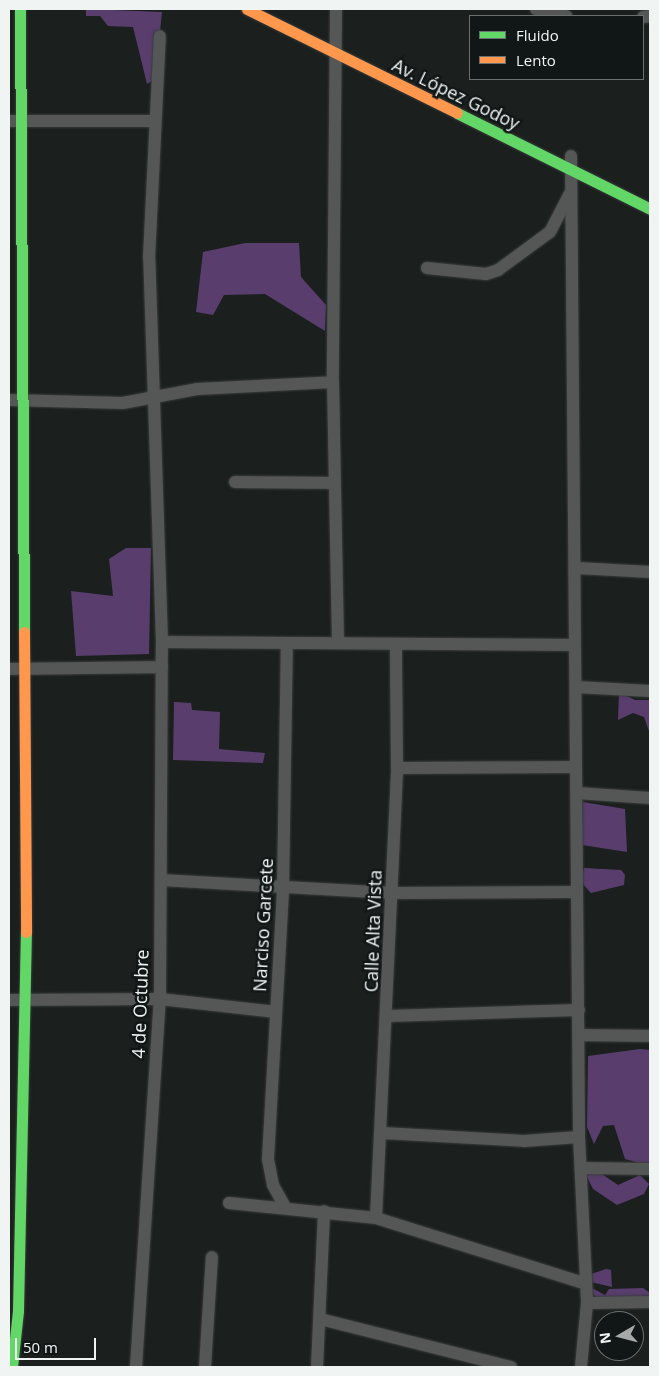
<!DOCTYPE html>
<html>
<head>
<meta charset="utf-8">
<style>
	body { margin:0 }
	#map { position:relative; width:659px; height:1376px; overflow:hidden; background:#1b201e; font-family:"Open Sans",sans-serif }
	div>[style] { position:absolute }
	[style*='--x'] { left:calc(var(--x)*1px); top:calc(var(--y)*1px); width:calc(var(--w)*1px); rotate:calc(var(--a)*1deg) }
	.forest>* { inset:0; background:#583d6d }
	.roads { filter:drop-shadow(0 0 1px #383c3b) drop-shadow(0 0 1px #383c3b) }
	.street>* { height:12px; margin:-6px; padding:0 6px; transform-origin:6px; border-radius:6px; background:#545756 }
	.fast>* { height:11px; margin:-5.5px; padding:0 5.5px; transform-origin:5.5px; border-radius:5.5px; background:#63d668 }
	.slow>* { height:11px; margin:-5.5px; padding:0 5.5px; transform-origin:5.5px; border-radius:5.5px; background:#ff974d }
	span { translate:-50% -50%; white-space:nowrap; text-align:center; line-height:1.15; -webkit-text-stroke:5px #111716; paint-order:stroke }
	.street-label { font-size:18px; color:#f0f5f4 }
	.frame { position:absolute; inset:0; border:10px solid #f0f5f4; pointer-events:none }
	.legend { position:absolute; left:469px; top:15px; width:175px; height:65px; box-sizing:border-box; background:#111716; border:1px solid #6a706f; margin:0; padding:6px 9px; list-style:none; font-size:15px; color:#f0f5f4 }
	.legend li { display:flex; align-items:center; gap:10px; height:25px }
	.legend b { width:25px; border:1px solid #6a706f }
	.north { position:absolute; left:594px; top:1311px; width:50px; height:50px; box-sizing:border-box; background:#111716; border:1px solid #6a706f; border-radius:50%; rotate:262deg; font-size:14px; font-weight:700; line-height:20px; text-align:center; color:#f0f5f4 }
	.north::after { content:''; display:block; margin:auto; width:18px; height:22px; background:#a5aaa9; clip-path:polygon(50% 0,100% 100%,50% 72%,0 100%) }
	.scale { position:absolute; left:15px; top:1338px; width:81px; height:22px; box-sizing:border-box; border:2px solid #f0f5f4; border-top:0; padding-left:6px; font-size:15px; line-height:18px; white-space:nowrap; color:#f0f5f4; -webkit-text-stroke:4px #111716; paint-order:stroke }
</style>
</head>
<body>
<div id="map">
	<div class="forest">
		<div style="clip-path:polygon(86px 9px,162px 12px,155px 79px,147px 84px,133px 27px,108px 26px,100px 16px,86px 16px)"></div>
		<div style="clip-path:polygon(245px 243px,299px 243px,301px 277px,326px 305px,325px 331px,265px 294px,224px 295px,213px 315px,196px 312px,203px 252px)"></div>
		<div style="clip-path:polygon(126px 548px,151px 548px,149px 654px,76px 656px,71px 591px,113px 596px,109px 559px)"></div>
		<div style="clip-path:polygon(619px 692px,635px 700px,650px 700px,650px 734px,644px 717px,633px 713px,618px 720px)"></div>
		<div style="clip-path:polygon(174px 702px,191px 703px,192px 710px,220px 712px,219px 749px,265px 753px,263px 763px,173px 760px)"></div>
		<div style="clip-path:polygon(583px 802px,625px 809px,627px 852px,582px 845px)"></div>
		<div style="clip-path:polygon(584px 868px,621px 870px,625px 875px,624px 885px,591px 893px,581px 882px)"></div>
		<div style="clip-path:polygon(640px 1049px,650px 1050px,650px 1166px,625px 1159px,614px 1125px,603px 1126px,594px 1144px,587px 1127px,588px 1056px)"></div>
		<div style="clip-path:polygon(593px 1168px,618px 1185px,640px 1175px,649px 1184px,644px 1194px,617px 1205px,593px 1189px,586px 1175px)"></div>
		<div style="clip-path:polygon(606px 1269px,611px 1270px,612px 1287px,591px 1282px,591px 1274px)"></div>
		<div style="clip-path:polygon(592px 1288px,605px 1295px,609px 1289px,643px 1288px,650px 1293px,650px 1301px,612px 1307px,592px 1294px)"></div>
	</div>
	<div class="roads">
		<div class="street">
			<div style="--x:336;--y:9;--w:373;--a:90.5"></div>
			<div style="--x:333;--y:382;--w:260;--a:88.9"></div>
			<div style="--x:536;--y:9;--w:31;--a:13"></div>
			<div style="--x:643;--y:17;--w:7;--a:-8"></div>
			<div style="--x:9;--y:121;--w:146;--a:0"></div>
			<div style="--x:571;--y:156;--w:981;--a:89.53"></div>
			<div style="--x:579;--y:1137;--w:166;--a:87.2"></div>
			<div style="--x:587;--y:1303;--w:64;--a:95.4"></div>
			<div style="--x:427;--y:268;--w:59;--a:5.8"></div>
			<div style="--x:486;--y:274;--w:13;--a:-18"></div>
			<div style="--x:498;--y:270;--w:64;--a:-36.2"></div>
			<div style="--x:550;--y:232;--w:42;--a:-62.8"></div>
			<div style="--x:9;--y:400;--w:114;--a:1.5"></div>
			<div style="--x:123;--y:403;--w:75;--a:-10.7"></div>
			<div style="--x:197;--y:389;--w:136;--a:-2.9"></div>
			<div style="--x:235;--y:482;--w:100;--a:0.6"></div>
			<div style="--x:577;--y:568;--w:73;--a:3.1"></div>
			<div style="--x:162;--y:642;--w:413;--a:0.4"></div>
			<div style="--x:9;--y:669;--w:153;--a:-0.7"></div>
			<div style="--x:576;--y:687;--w:74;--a:3.1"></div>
			<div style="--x:397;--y:768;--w:178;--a:-0.3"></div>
			<div style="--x:577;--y:793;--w:73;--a:3.9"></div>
			<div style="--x:161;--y:880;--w:231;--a:3.2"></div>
			<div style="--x:392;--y:893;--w:184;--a:-0.3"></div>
			<div style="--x:9;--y:1000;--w:151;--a:-0.4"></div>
			<div style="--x:160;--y:999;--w:117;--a:6.4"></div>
			<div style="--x:388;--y:1016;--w:191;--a:-1.8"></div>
			<div style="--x:579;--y:1035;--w:71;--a:0.8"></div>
			<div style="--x:383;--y:1133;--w:141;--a:3.2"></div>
			<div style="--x:524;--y:1141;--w:55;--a:-4.2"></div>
			<div style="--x:582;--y:1168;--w:68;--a:0.8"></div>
			<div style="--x:229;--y:1203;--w:148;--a:5.8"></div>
			<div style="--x:376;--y:1218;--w:220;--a:17.4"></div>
			<div style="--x:284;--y:1205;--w:23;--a:-119"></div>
			<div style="--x:273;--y:1185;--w:26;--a:-101"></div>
			<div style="--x:268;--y:1159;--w:269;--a:-86.8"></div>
			<div style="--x:283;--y:890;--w:247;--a:-89.1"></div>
			<div style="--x:376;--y:1218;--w:450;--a:-87.3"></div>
			<div style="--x:397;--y:768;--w:123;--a:-90.5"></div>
			<div style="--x:587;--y:1303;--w:63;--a:-0.9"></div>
			<div style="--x:320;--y:1319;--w:197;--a:14.1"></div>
			<div style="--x:136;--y:1367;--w:369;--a:-86.3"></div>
			<div style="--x:160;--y:999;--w:357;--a:-89.7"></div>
			<div style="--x:162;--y:642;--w:384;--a:-91.9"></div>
			<div style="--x:149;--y:258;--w:222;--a:-87.2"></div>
			<div style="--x:205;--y:1367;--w:110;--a:-86.4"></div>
			<div style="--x:317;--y:1367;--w:156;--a:-87.4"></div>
		</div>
		<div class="fast">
			<div style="--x:20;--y:9;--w:623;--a:89.63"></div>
			<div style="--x:457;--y:113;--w:216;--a:26.4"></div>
			<div style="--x:12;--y:1367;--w:56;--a:-83.9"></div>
			<div style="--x:18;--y:1311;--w:379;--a:-88.8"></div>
		</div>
		<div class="slow">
			<div style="--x:247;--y:9;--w:234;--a:26.3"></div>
			<div style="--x:24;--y:632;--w:300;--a:89.6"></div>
		</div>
	</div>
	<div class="street-label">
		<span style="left:456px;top:94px;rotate:26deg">Av. López Godoy</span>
		<span style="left:263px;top:925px;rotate:-87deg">Narciso Garcete</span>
		<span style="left:373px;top:931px;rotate:-88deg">Calle Alta Vista</span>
		<span style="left:140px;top:1004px;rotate:-88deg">4 de Octubre</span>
	</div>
	<div class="frame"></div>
	<ul class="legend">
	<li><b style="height:6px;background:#63d668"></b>Fluido</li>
	<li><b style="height:6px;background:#ff974d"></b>Lento</li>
	</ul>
	<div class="north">N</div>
	<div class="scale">50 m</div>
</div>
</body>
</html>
